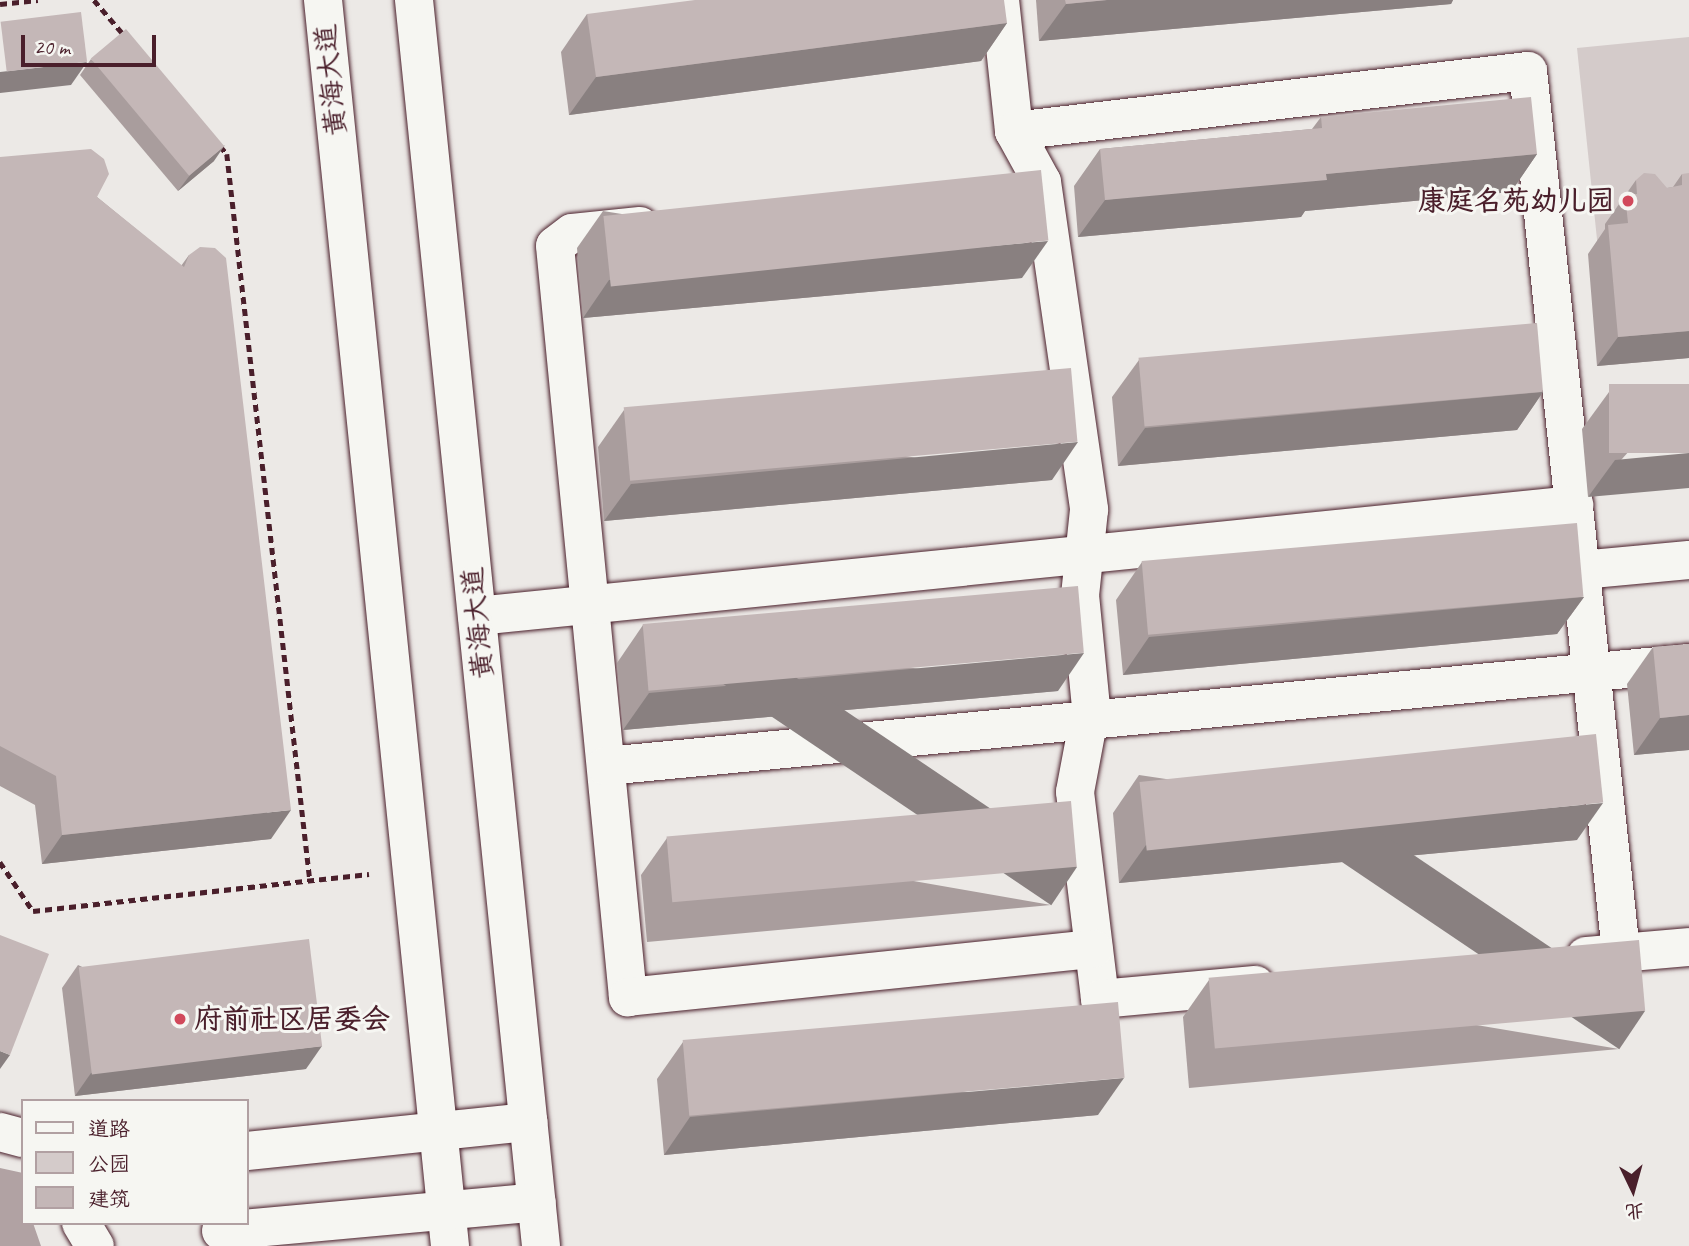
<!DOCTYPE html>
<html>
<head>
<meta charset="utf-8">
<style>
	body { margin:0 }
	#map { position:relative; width:1689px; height:1246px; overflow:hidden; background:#ece9e6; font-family:Caveat,"LXGW WenKai TC",sans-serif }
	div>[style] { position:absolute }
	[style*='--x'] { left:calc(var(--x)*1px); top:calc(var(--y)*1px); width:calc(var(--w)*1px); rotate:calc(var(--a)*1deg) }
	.green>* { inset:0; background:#d4cbca }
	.water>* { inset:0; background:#b1a2a3 }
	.path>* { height:4.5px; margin-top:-2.25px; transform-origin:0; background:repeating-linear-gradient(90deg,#4a1f2b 0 7px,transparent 0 12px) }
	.roads { filter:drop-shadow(0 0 2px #4a1f2b) drop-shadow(0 0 2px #4a1f2b) }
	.minor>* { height:38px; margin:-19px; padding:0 19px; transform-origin:19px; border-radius:19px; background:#f6f6f2 }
	.wall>* { inset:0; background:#a99d9d }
	.shaded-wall>* { inset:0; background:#898080; transform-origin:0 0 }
	.building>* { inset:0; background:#c4b7b7; transform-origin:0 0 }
	.dots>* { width:19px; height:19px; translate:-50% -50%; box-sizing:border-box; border:4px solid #f6f6f2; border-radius:50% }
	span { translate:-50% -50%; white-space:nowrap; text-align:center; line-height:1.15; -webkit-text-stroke:6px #f6f6f2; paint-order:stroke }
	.street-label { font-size:28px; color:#4a1f2b }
	.poi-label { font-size:28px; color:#4a1f2b; font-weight:700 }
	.right { translate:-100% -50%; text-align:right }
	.left { translate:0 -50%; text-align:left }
	.legend { position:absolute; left:21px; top:1099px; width:228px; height:126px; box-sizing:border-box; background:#f6f6f2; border:2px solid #b1a0a2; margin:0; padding:9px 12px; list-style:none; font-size:21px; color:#4a1f2b }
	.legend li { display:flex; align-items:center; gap:14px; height:35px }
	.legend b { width:35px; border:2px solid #b1a0a2 }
	.north { position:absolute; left:1598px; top:1155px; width:70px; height:70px; -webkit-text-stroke:5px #f6f6f2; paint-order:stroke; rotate:175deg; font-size:19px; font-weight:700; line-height:28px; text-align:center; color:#4a1f2b }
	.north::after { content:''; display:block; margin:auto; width:24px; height:32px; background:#4a1f2b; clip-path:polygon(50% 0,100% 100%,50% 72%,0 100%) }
	.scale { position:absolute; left:21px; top:35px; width:135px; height:32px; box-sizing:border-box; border:4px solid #4a1f2b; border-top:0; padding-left:9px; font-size:21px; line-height:24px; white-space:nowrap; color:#4a1f2b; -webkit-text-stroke:5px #f6f6f2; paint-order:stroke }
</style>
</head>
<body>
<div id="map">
	<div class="green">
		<div style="clip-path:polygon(1689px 37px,1689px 259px,1600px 268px,1577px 48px)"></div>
	</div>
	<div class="water">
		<div style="clip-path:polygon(0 1168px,23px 1173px,23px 1223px,33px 1223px,41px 1246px,0 1246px)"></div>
	</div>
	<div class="path">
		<div style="--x:94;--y:0;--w:48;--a:49.3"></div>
		<div style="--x:0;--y:4;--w:38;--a:-6"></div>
		<div style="--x:220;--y:146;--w:11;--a:49"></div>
		<div style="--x:227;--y:154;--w:731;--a:83.48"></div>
		<div style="--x:0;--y:862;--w:59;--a:56"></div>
		<div style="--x:33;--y:911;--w:338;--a:-6.3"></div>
	</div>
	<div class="roads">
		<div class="minor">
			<div style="--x:323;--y:0;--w:1252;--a:84.18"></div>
			<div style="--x:414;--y:0;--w:1252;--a:84.18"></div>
			<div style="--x:1000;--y:0;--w:132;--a:83.9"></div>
			<div style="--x:1014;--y:131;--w:58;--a:61.2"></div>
			<div style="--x:1042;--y:182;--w:331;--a:81.8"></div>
			<div style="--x:1089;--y:510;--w:85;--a:96"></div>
			<div style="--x:1080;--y:595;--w:113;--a:84.4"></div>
			<div style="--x:1091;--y:707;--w:86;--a:100.7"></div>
			<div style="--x:1075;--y:792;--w:209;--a:83.1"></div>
			<div style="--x:1100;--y:999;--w:156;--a:-5.2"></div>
			<div style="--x:1014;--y:131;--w:517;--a:-6.66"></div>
			<div style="--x:1528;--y:71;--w:887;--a:83.98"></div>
			<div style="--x:640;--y:226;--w:68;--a:174.1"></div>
			<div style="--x:572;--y:233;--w:21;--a:143"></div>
			<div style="--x:555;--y:246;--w:755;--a:84.45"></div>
			<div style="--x:628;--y:997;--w:468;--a:-5.9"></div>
			<div style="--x:1581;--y:570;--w:108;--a:-5.3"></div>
			<div style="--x:477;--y:616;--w:1103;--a:-5.78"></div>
			<div style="--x:606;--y:766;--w:1088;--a:-5.43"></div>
			<div style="--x:1586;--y:956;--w:103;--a:-5"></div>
			<div style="--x:0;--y:1132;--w:24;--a:15"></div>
			<div style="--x:247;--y:1151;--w:283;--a:-5.9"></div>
			<div style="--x:81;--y:1223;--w:27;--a:59"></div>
			<div style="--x:221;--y:1231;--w:317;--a:-5.2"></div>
		</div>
	</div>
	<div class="wall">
		<div style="clip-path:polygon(1036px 0,1453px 0,1451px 4px,1039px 41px)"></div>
		<div style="clip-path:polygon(587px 14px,1007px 23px,981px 61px,569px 115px,561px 52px)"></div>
		<div style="clip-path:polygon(91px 59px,214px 161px,178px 191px,80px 75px)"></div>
		<div style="clip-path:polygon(1321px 117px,1537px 154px,1511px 192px,1305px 211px,1301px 217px,1078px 237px,1074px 186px,1100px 149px,1312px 129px)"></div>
		<div style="clip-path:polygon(0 157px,97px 197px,181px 266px,189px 255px,271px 839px,42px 864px,35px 805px,0 786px)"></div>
		<div style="clip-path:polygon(1682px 174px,1689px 358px,1597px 366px,1588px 254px,1605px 229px,1605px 224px,1636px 180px,1667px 188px,1673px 187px)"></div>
		<div style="clip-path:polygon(603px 211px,1022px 278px,583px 318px,577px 248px)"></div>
		<div style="clip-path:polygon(1139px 360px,1543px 392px,1517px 430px,1118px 466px,1112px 397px)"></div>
		<div style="clip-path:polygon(1689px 384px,1588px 497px,1582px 429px,1609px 392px)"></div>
		<div style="clip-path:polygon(624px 410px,1052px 480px,604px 521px,598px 447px)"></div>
		<div style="clip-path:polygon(1142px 562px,1584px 597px,1557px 634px,1123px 675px,1116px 600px)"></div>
		<div style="clip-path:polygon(643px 625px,1058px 691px,623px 730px,617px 663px)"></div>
		<div style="clip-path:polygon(1689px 644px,1689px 750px,1634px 755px,1627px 684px,1653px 647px)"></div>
		<div style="clip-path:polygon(1139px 775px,1577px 840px,1119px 883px,1113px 813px)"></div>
		<div style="clip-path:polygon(667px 838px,1051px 905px,647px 942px,641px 875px)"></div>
		<div style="clip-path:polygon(78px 965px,306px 1069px,75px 1096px,62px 988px)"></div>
		<div style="clip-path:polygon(1209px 980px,1619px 1049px,1189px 1088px,1183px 1017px)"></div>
		<div style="clip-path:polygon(683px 1042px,1098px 1115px,664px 1155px,657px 1079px)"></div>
	</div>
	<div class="shaded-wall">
		<div style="clip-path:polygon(1107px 0,1453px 0,1451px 4px,1039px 41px,1066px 4px)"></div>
		<div style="clip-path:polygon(1007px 23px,981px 61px,569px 115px,596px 77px)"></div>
		<div style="clip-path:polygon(87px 62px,71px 85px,0 93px,0 72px)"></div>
		<div style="clip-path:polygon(225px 145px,214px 161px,178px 191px,190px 175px)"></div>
		<div style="clip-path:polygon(1537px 154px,1511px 192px,1305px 211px,1301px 217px,1078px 237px,1105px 200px,1326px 174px)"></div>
		<div style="clip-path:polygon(1048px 241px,1022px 278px,583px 318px,609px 280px)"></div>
		<div style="clip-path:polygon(1689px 331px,1689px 358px,1597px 366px,1618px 337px)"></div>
		<div style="clip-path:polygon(1543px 392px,1517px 430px,1118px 466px,1145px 428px)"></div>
		<div style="clip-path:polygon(1078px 442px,1052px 480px,604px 521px,631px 484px)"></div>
		<div style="clip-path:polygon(1689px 453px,1689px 488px,1588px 497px,1615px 460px)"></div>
		<div style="clip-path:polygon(1584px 597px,1557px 634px,1123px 675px,1149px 637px)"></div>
		<div style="clip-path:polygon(1084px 653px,1058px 691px,623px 730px,649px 693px)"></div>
		<div style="clip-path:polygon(1689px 715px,1689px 750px,1634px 755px,1660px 718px)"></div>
		<div style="clip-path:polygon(1603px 803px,1577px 840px,1119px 883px,1146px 845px)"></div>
		<div style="clip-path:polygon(291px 810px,271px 839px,42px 864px,62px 835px)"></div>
		<div style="left:1077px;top:867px;width:46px;height:405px;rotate:124deg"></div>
		<div style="left:1645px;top:1011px;width:46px;height:432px;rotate:124deg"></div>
		<div style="clip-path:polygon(322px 1046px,306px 1069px,75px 1096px,91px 1073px)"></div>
		<div style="clip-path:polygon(0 1051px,10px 1055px,0 1069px)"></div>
		<div style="clip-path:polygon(1124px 1078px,1098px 1115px,664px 1155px,690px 1117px)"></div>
	</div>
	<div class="building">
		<div style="clip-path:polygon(695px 0,1004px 0,1007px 23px,596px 77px,587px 14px)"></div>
		<div style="clip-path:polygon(1065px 0,1107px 0,1066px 4px)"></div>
		<div style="left:81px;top:12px;width:50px;height:81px;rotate:83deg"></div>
		<div style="left:126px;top:29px;width:153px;height:46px;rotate:50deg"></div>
		<div style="clip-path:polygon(1531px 97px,1537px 154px,1326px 174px,1327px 180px,1105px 200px,1100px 149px,1322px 128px,1321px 117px)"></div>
		<div style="clip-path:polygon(91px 149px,104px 159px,109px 174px,97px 197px,184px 267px,189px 255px,200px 247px,215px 248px,226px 258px,291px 810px,62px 835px,56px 776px,0 746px,0 157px)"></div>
		<div style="left:1041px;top:170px;width:71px;height:440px;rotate:84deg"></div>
		<div style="clip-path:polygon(1644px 173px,1655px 174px,1667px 188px,1682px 185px,1682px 174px,1689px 173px,1689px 331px,1618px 337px,1608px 225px,1628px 223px,1625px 195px,1637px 194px,1636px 180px)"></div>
		<div style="left:1537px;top:323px;width:69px;height:400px;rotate:85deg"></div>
		<div style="left:1071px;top:368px;width:74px;height:449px;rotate:85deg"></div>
		<div style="left:1689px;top:384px;width:69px;height:80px;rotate:90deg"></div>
		<div style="left:1577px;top:523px;width:74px;height:437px;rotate:85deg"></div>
		<div style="left:1078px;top:586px;width:67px;height:437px;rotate:85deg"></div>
		<div style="clip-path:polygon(1689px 644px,1689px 715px,1660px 718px,1653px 647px)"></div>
		<div style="left:1596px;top:734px;width:69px;height:459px;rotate:84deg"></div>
		<div style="left:1071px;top:801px;width:66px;height:406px;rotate:85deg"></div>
		<div style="clip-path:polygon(0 935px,49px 954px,10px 1055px,0 1051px)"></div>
		<div style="left:309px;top:939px;width:108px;height:232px;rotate:83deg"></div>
		<div style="left:1639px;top:940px;width:71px;height:432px;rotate:85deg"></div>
		<div style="left:1118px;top:1002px;width:76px;height:437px;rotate:85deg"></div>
	</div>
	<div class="dots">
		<div style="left:1628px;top:201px;background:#d1495b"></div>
		<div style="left:180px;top:1019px;background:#d1495b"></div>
	</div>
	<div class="street-label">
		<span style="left:331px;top:80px;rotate:-96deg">黄海大道</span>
		<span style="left:478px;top:623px;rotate:-96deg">黄海大道</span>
	</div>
	<div class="poi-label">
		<span class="right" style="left:1614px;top:201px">康庭名苑幼儿园</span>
		<span class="left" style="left:194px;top:1019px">府前社区居委会</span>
	</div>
	<ul class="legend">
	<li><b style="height:9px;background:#f6f6f2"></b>道路</li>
	<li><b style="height:19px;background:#d4cbca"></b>公园</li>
	<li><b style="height:19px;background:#c4b7b7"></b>建筑</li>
	</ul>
	<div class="north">北</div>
	<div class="scale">20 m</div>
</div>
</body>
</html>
